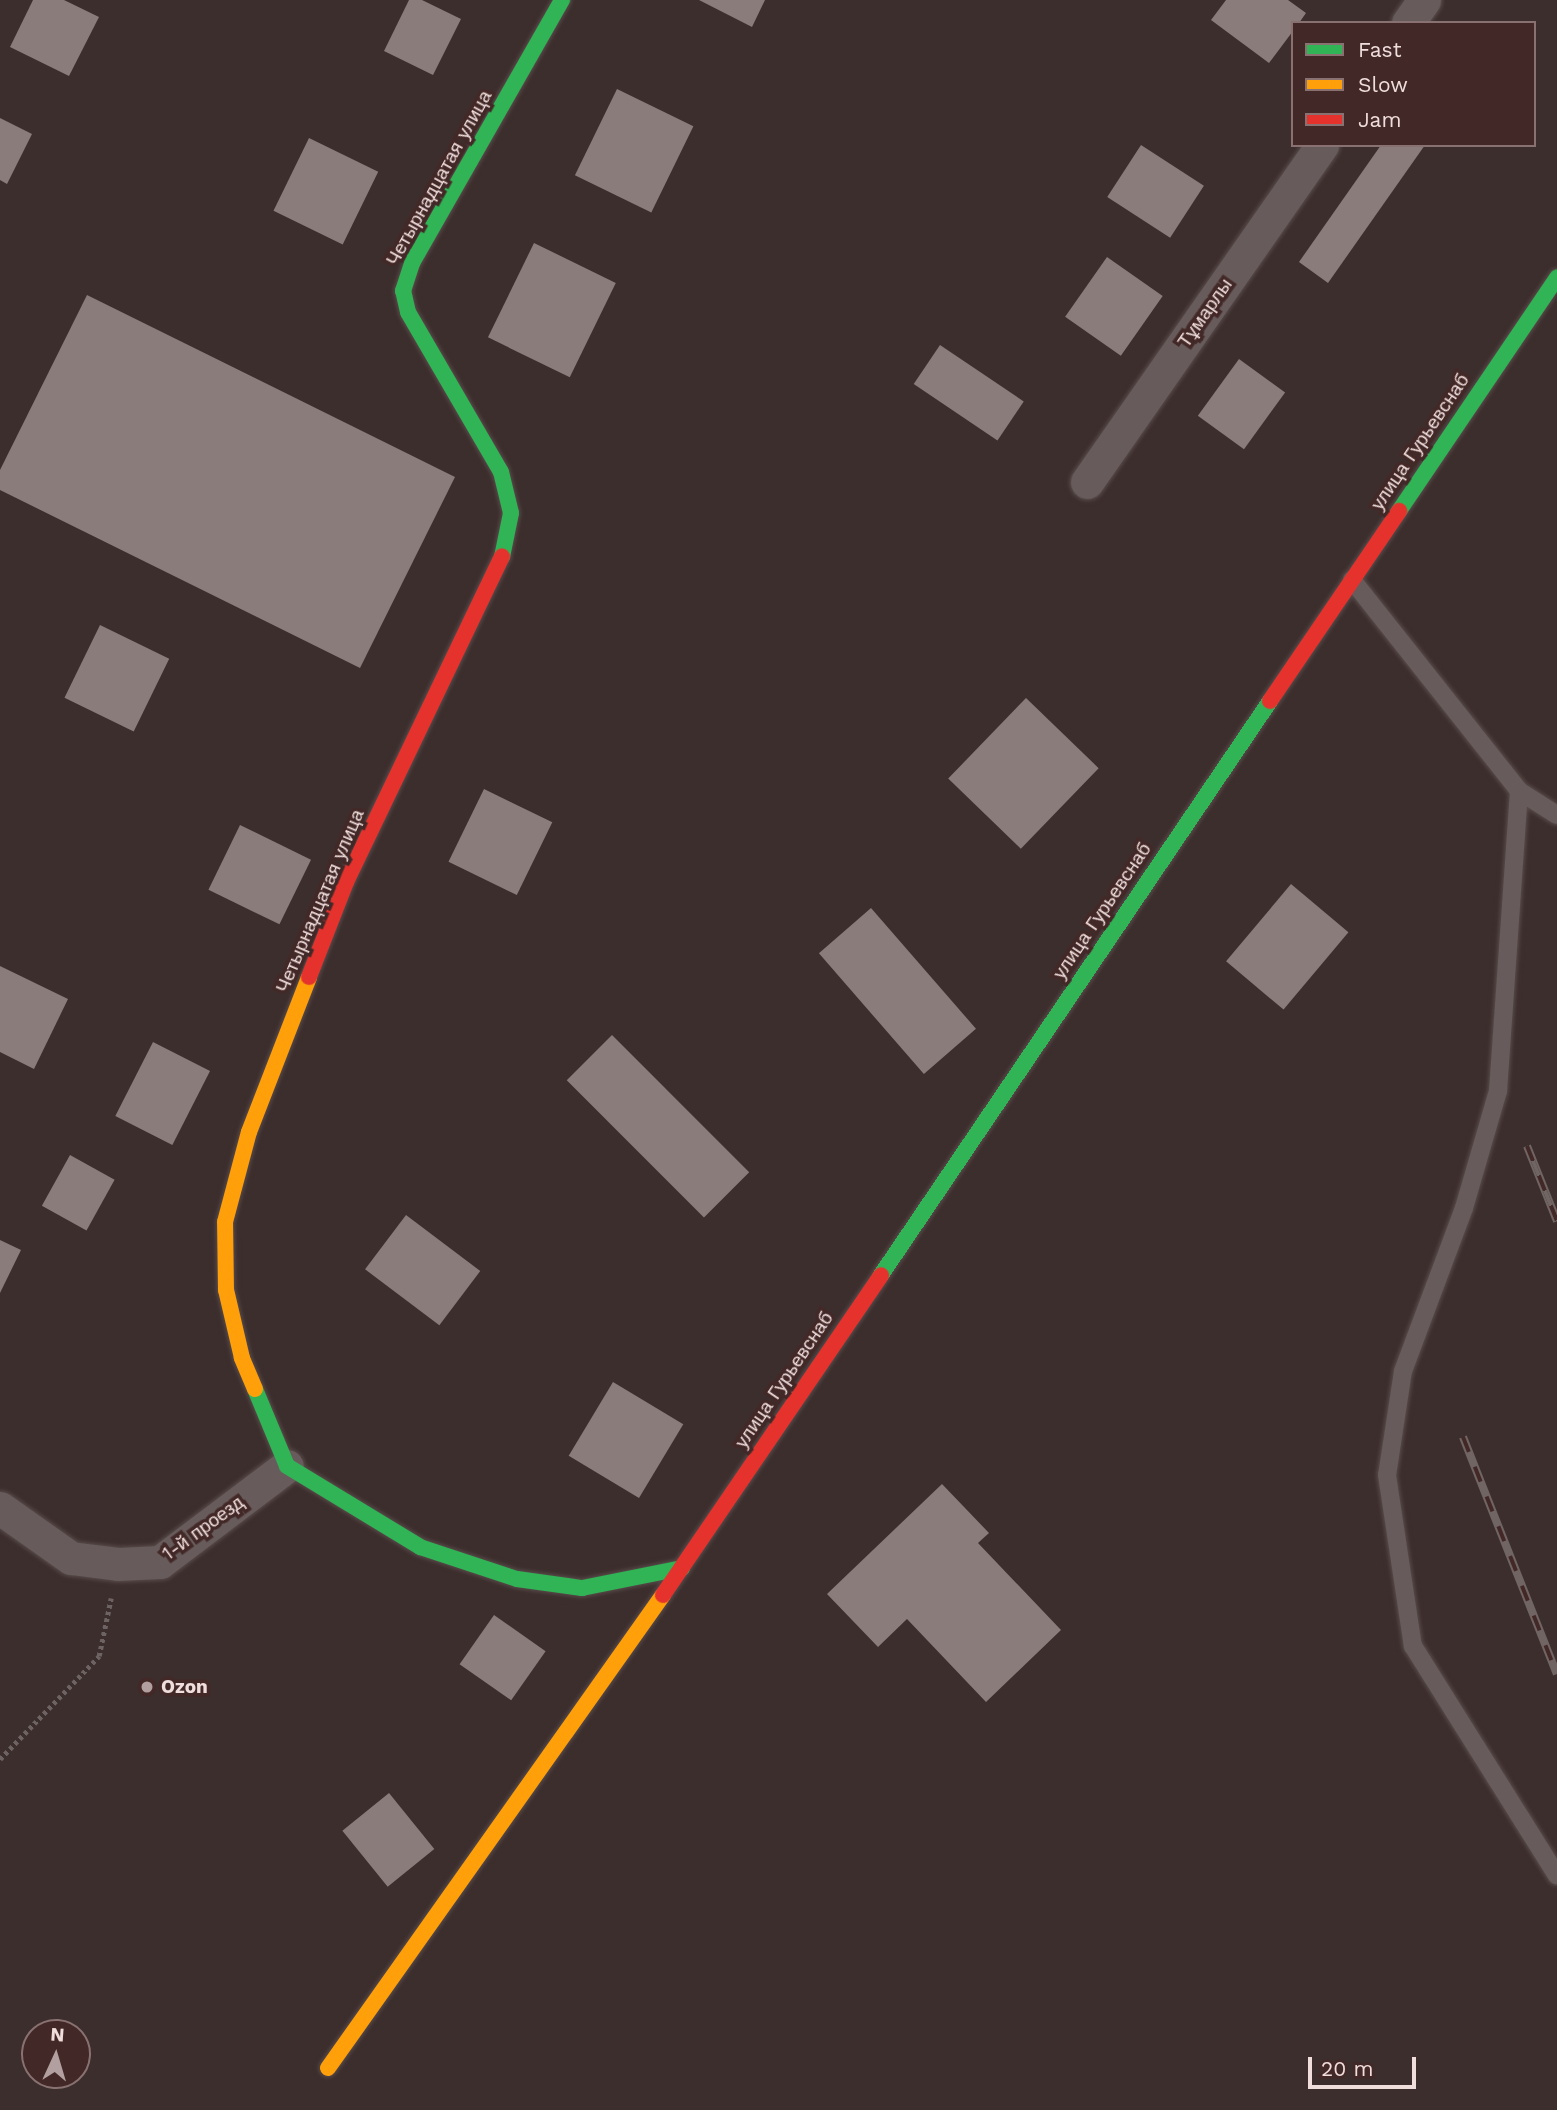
<!DOCTYPE html>
<html>
<head>
<meta charset="utf-8">
<style>
	body { margin:0 }
	#map { position:relative; width:1557px; height:2110px; overflow:hidden; background:#3c2e2d; font-family:"Work Sans",sans-serif }
	div>[style] { position:absolute }
	[style*='--x'] { left:calc(var(--x)*1px); top:calc(var(--y)*1px); width:calc(var(--w)*1px); rotate:calc(var(--a)*1deg) }
	.building>* { inset:0; background:#897c7b; transform-origin:0 0 }
	.path>* { height:4.5px; margin-top:-2.25px; transform-origin:0; background:repeating-linear-gradient(90deg,#6d6362 0 3.5px,transparent 0 7px) }
	.roads { filter:drop-shadow(0 0 2px #584b4a) drop-shadow(0 0 2px #584b4a) }
	.lane>* { height:18px; margin:-9px; padding:0 9px; transform-origin:9px; border-radius:9px; background:#675c5b }
	.street>* { height:33px; margin:-16.5px; padding:0 16.5px; transform-origin:16.5px; border-radius:16.5px; background:#675c5b }
	.fast>* { height:16px; margin:-8px; padding:0 8px; transform-origin:8px; border-radius:8px; background:#30b455 }
	.slow>* { height:16px; margin:-8px; padding:0 8px; transform-origin:8px; border-radius:8px; background:#ff9f0a }
	.jam>* { height:16px; margin:-8px; padding:0 8px; transform-origin:8px; border-radius:8px; background:#e5322d }
	.rail>* { height:8px; margin-top:-4px; transform-origin:0; background:repeating-linear-gradient(90deg,#422827 0 16px,#716564 0 32px); box-sizing:border-box; border-block:2px solid #716564 }
	.dots>* { width:19px; height:19px; translate:-50% -50%; box-sizing:border-box; border:4px solid #422827; border-radius:50% }
	span { translate:-50% -50%; white-space:nowrap; text-align:center; line-height:1.15; -webkit-text-stroke:7px #422827; paint-order:stroke }
	.street-label { font-size:19px; color:#f0dedd }
	.poi-label { font-size:19px; color:#f0dedd; font-weight:700 }
	.left { translate:0 -50%; text-align:left }
	.legend { position:absolute; left:1291px; top:21px; width:245px; height:126px; box-sizing:border-box; background:#422827; border:2px solid #887170; margin:0; padding:9px 12px; list-style:none; font-size:21px; color:#f0dedd }
	.legend li { display:flex; align-items:center; gap:14px; height:35px }
	.legend b { width:35px; border:2px solid #887170 }
	.north { position:absolute; left:21px; top:2019px; width:70px; height:70px; box-sizing:border-box; background:#422827; border:2px solid #887170; border-radius:50%; rotate:4deg; font-size:19px; font-weight:700; line-height:28px; text-align:center; color:#f0dedd }
	.north::after { content:''; display:block; margin:auto; width:24px; height:32px; background:#b1a09f; clip-path:polygon(50% 0,100% 100%,50% 72%,0 100%) }
	.scale { position:absolute; left:1308px; top:2057px; width:108px; height:32px; box-sizing:border-box; border:4px solid #f0dedd; border-top:0; padding-left:9px; font-size:21px; line-height:24px; white-space:nowrap; color:#f0dedd; -webkit-text-stroke:5px #422827; paint-order:stroke }
</style>
</head>
<body>
<div id="map">
	<div class="building">
		<div style="clip-path:polygon(33px 0,64px 0,99px 17px,69px 76px,10px 47px)"></div>
		<div style="clip-path:polygon(409px 0,422px 0,461px 19px,433px 75px,384px 51px)"></div>
		<div style="clip-path:polygon(699px 0,765px 0,752px 27px)"></div>
		<div style="clip-path:polygon(1226px 0,1288px 0,1306px 13px,1299px 23px,1293px 23px,1293px 31px,1269px 63px,1211px 20px)"></div>
		<div style="left:617px;top:89px;width:85px;height:96px;rotate:26deg"></div>
		<div style="clip-path:polygon(0 118px,32px 134px,7px 184px,0 180px)"></div>
		<div style="left:309px;top:138px;width:77px;height:81px;rotate:26deg"></div>
		<div style="left:1141px;top:145px;width:75px;height:62px;rotate:33deg"></div>
		<div style="clip-path:polygon(1381px 145px,1425px 145px,1328px 283px,1299px 262px)"></div>
		<div style="left:534px;top:243px;width:91px;height:105px;rotate:26deg"></div>
		<div style="left:1107px;top:257px;width:68px;height:73px;rotate:35deg"></div>
		<div style="clip-path:polygon(87px 295px,455px 477px,360px 668px,0 490px,0 470px)"></div>
		<div style="left:940px;top:345px;width:101px;height:47px;rotate:34deg"></div>
		<div style="left:1239px;top:359px;width:57px;height:70px;rotate:36deg"></div>
		<div style="left:100px;top:625px;width:77px;height:81px;rotate:26deg"></div>
		<div style="left:1026px;top:698px;width:101px;height:112px;rotate:44deg"></div>
		<div style="left:484px;top:789px;width:76px;height:81px;rotate:26deg"></div>
		<div style="left:240px;top:825px;width:79px;height:72px;rotate:26deg"></div>
		<div style="left:1291px;top:884px;width:75px;height:101px;rotate:40deg"></div>
		<div style="left:871px;top:908px;width:160px;height:69px;rotate:49deg"></div>
		<div style="clip-path:polygon(0 966px,68px 999px,34px 1069px,0 1052px)"></div>
		<div style="left:612px;top:1035px;width:194px;height:64px;rotate:45deg"></div>
		<div style="left:153px;top:1042px;width:64px;height:83px;rotate:27deg"></div>
		<div style="left:70px;top:1155px;width:51px;height:58px;rotate:29deg"></div>
		<div style="left:406px;top:1215px;width:93px;height:68px;rotate:37deg"></div>
		<div style="clip-path:polygon(0 1240px,21px 1250px,0 1293px)"></div>
		<div style="left:613px;top:1382px;width:82px;height:86px;rotate:31deg"></div>
		<div style="clip-path:polygon(942px 1484px,989px 1533px,978px 1543px,1061px 1630px,986px 1702px,907px 1619px,878px 1647px,827px 1594px)"></div>
		<div style="left:494px;top:1615px;width:63px;height:60px;rotate:35deg"></div>
		<div style="left:389px;top:1793px;width:72px;height:60px;rotate:51deg"></div>
	</div>
	<div class="path">
		<div style="--x:0;--y:1759;--w:143;--a:-46.1"></div>
		<div style="--x:99;--y:1656;--w:59;--a:-78.3"></div>
	</div>
	<div class="roads">
		<div class="lane">
			<div style="--x:1352;--y:580;--w:269;--a:51.6"></div>
			<div style="--x:1519;--y:791;--w:45;--a:32.3"></div>
			<div style="--x:1519;--y:791;--w:301;--a:94"></div>
			<div style="--x:1498;--y:1091;--w:122;--a:106.2"></div>
			<div style="--x:1464;--y:1208;--w:174;--a:110.5"></div>
			<div style="--x:1403;--y:1371;--w:105;--a:98.7"></div>
			<div style="--x:1387;--y:1475;--w:173;--a:81.4"></div>
			<div style="--x:1413;--y:1646;--w:271;--a:57.9"></div>
		</div>
		<div class="street">
			<div style="--x:1408;--y:23;--w:28;--a:-55"></div>
			<div style="--x:1087;--y:482;--w:411;--a:-55.1"></div>
			<div style="--x:0;--y:1508;--w:87;--a:35.2"></div>
			<div style="--x:71;--y:1558;--w:47;--a:7.3"></div>
			<div style="--x:118;--y:1564;--w:42;--a:-2.7"></div>
			<div style="--x:160;--y:1562;--w:159;--a:-37.1"></div>
		</div>
		<div class="fast">
			<div style="--x:1399;--y:511;--w:282;--a:-55.9"></div>
			<div style="--x:502;--y:557;--w:45;--a:-78.4"></div>
			<div style="--x:511;--y:513;--w:42;--a:-103.7"></div>
			<div style="--x:501;--y:472;--w:185;--a:-120.2"></div>
			<div style="--x:408;--y:312;--w:22;--a:-103"></div>
			<div style="--x:403;--y:291;--w:29;--a:-72"></div>
			<div style="--x:412;--y:263;--w:303;--a:-60.3"></div>
			<div style="--x:881;--y:1275;--w:693;--a:-55.87"></div>
			<div style="--x:255;--y:1389;--w:83;--a:67.4"></div>
			<div style="--x:287;--y:1466;--w:156;--a:31.3"></div>
			<div style="--x:420;--y:1547;--w:102;--a:18.3"></div>
			<div style="--x:517;--y:1579;--w:66;--a:7.9"></div>
			<div style="--x:582;--y:1588;--w:102;--a:-11.3"></div>
		</div>
		<div class="slow">
			<div style="--x:255;--y:1389;--w:34;--a:-113"></div>
			<div style="--x:242;--y:1358;--w:70;--a:-103.2"></div>
			<div style="--x:226;--y:1290;--w:68;--a:-90.8"></div>
			<div style="--x:225;--y:1222;--w:93;--a:-75.1"></div>
			<div style="--x:249;--y:1132;--w:166;--a:-68.8"></div>
			<div style="--x:328;--y:2068;--w:580;--a:-54.69"></div>
		</div>
		<div class="jam">
			<div style="--x:1270;--y:701;--w:230;--a:-55.8"></div>
			<div style="--x:309;--y:977;--w:102;--a:-68.7"></div>
			<div style="--x:346;--y:882;--w:361;--a:-64.4"></div>
			<div style="--x:663;--y:1595;--w:387;--a:-55.7"></div>
		</div>
	</div>
	<div class="rail">
		<div style="--x:1527;--y:1146;--w:81;--a:68.2"></div>
		<div style="--x:1463;--y:1437;--w:255;--a:68.4"></div>
	</div>
	<div class="dots">
		<div style="left:147px;top:1687px;background:#b1a09f"></div>
	</div>
	<div class="street-label">
		<span style="left:439px;top:178px;rotate:-61deg">Четырнадцатая улица</span>
		<span style="left:1205px;top:313px;rotate:-55deg">Тұмарлы</span>
		<span style="left:1420px;top:442px;rotate:-56deg">улица Гурьевснаб</span>
		<span style="left:320px;top:901px;rotate:-67deg">Четырнадцатая улица</span>
		<span style="left:1102px;top:911px;rotate:-56deg">улица Гурьевснаб</span>
		<span style="left:784px;top:1380px;rotate:-56deg">улица Гурьевснаб</span>
		<span style="left:203px;top:1528px;rotate:-36deg">1-й проезд</span>
	</div>
	<div class="poi-label">
		<span class="left" style="left:161px;top:1687px">Ozon</span>
	</div>
	<ul class="legend">
	<li><b style="height:9px;background:#30b455"></b>Fast</li>
	<li><b style="height:9px;background:#ff9f0a"></b>Slow</li>
	<li><b style="height:9px;background:#e5322d"></b>Jam</li>
	</ul>
	<div class="north">N</div>
	<div class="scale">20 m</div>
</div>
</body>
</html>
